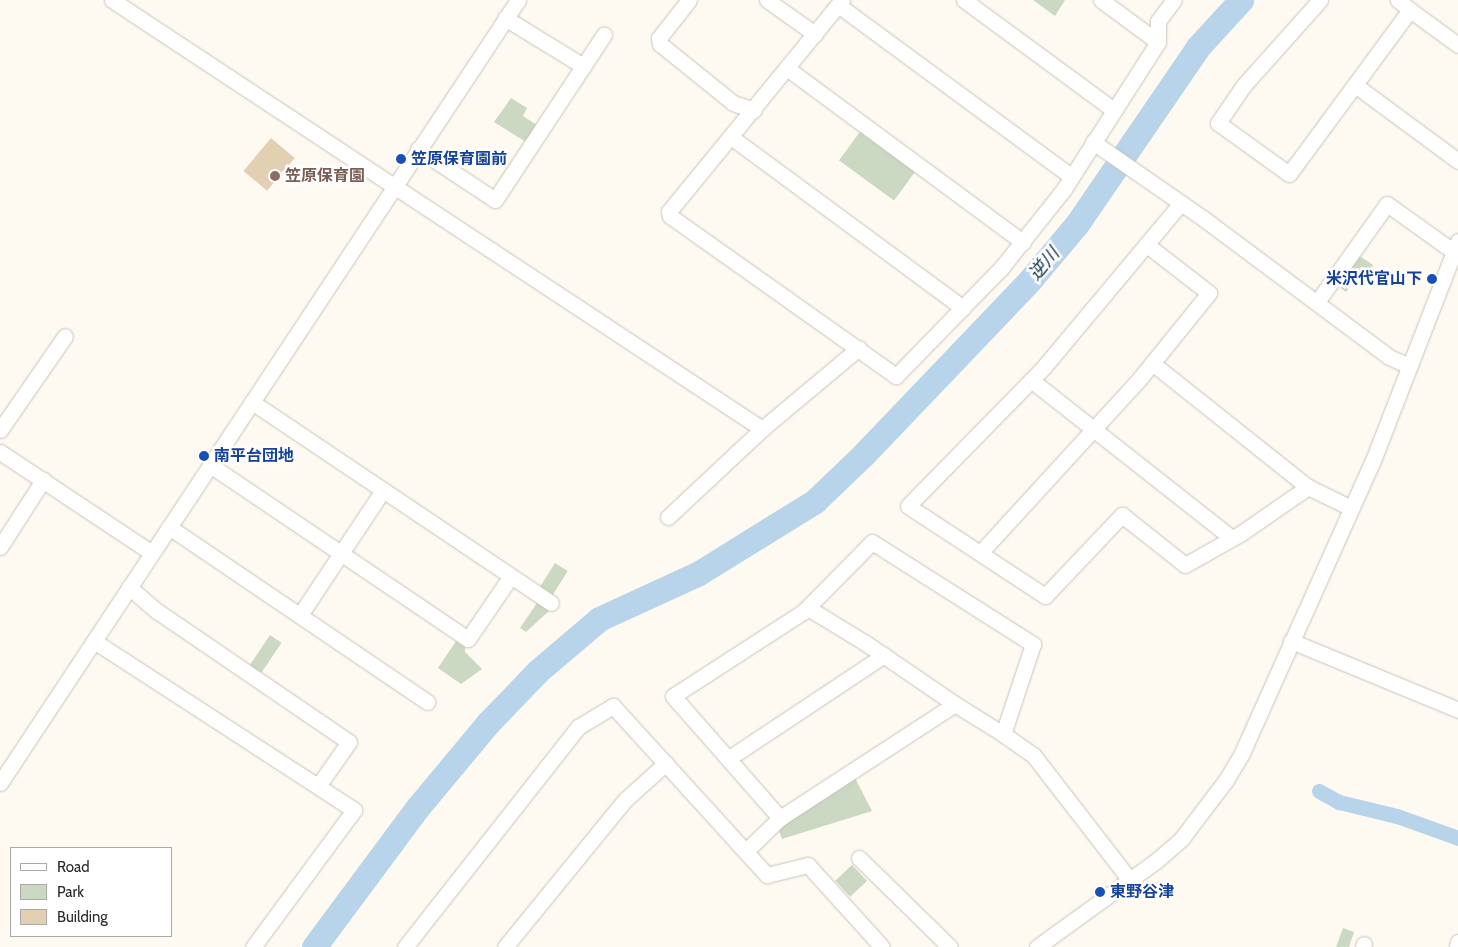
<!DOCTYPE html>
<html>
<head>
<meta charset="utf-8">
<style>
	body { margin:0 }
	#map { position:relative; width:1458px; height:947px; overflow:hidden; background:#fefaf2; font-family:Cabin,"Noto Sans JP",sans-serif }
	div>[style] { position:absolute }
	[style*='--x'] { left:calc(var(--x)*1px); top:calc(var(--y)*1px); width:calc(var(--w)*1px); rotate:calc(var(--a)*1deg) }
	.green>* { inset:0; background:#cbd8c2; transform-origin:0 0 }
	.canal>* { height:15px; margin:-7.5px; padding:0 7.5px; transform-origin:7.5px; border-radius:7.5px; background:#b8d4eb }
	.river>* { height:25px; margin:-12.5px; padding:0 12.5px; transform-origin:12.5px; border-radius:12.5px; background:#b8d4eb }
	.building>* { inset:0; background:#e3d0b3; transform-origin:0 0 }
	.roads { filter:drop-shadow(0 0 1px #c9c3ba) drop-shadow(0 0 1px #c9c3ba) }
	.minor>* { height:15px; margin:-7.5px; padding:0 7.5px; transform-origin:7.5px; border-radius:7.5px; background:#fff }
	.dots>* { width:14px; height:14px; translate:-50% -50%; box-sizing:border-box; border:2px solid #fff; border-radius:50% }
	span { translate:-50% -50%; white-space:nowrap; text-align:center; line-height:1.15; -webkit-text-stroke:5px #fff; paint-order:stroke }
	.transit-label { font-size:16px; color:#164399; font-weight:700 }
	.left { translate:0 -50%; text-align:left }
	.right { translate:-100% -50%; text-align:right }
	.education-label { font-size:16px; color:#785e54; font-weight:700 }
	.water-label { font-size:18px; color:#0b3048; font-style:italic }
	.legend { position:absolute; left:10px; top:847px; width:162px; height:90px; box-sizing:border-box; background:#fff; border:1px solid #abaaa8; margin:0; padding:6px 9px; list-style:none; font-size:15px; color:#2c2a26 }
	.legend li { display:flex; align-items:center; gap:10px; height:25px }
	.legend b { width:25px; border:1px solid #abaaa8 }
</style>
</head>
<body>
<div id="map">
	<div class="green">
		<div style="clip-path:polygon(1033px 0,1065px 0,1055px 16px)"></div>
		<div style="clip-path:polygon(511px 98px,527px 108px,523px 116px,537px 125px,526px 142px,494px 122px)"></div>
		<div style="left:862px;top:129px;width:68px;height:39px;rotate:36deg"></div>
		<div style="clip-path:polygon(1357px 254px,1373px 265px,1367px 281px,1355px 280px,1346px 292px,1335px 284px)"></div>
		<div style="left:555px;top:563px;width:15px;height:29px;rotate:32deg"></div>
		<div style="clip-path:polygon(537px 603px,549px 611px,526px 632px,520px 628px)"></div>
		<div style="left:270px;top:635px;width:14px;height:37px;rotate:34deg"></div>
		<div style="clip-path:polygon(456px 641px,465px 647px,465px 652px,482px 669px,461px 684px,438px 668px)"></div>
		<div style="clip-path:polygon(854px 776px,872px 811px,782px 839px,778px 828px)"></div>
		<div style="left:852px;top:865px;width:22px;height:23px;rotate:47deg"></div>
		<div style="clip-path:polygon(1343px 928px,1354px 932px,1349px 947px,1336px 947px)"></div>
	</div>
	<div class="canal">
		<div style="--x:1319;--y:791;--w:23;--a:29"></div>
		<div style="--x:1339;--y:802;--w:60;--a:13.6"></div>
		<div style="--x:1397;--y:816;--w:65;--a:19.8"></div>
	</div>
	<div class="river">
		<div style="--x:314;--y:947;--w:174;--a:-53.4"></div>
		<div style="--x:418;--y:807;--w:109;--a:-50.2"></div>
		<div style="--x:488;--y:723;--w:72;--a:-46.1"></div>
		<div style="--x:538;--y:671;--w:80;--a:-40.4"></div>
		<div style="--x:599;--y:619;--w:110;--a:-24.7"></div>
		<div style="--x:699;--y:573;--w:137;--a:-31.8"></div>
		<div style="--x:815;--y:501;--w:68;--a:-43.8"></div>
		<div style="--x:864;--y:454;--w:240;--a:-46.3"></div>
		<div style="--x:1030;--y:280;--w:73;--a:-50"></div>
		<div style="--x:1077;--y:224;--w:214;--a:-55.6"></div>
		<div style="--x:1198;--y:47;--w:64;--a:-47.5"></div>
	</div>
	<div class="building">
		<div style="left:271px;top:138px;width:31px;height:43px;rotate:40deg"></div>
	</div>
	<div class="roads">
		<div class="minor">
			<div style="--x:112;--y:0;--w:779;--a:33.42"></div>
			<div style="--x:689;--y:0;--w:48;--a:128.3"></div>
			<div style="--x:659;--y:38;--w:6;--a:81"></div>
			<div style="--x:660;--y:44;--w:94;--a:38.9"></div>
			<div style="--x:733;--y:103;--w:22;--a:18"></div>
			<div style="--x:767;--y:0;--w:59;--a:35.3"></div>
			<div style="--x:842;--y:0;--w:273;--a:129.3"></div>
			<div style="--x:669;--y:211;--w:5;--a:79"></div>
			<div style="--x:670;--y:216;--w:277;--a:35.3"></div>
			<div style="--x:896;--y:376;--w:152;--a:-45.8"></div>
			<div style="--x:1002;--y:267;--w:100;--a:-51.5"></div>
			<div style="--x:1064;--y:189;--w:174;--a:-57.4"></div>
			<div style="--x:1158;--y:42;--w:21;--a:-90"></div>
			<div style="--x:1158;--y:21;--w:26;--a:-53"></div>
			<div style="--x:964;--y:0;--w:186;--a:36.3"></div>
			<div style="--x:1101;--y:0;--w:71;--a:36.4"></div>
			<div style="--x:1320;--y:0;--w:114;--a:131.8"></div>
			<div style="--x:1244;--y:85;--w:46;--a:124.4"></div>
			<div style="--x:1218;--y:123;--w:87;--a:35.7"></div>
			<div style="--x:1289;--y:174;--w:204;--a:-53.6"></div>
			<div style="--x:1410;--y:10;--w:16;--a:-140"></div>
			<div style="--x:838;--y:5;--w:289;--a:36.3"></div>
			<div style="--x:1410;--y:10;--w:59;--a:36.1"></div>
			<div style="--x:505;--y:18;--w:92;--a:31.6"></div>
			<div style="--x:788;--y:69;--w:292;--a:36.4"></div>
			<div style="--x:1355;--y:85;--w:128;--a:36.4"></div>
			<div style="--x:731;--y:137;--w:288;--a:36.4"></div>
			<div style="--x:1093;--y:142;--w:135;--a:34.7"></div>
			<div style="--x:1204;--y:219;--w:231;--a:36.7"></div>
			<div style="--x:1389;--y:357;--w:22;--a:24"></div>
			<div style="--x:418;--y:149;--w:92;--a:33.5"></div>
			<div style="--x:495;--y:200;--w:198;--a:-56.6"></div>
			<div style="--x:1181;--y:203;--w:214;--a:129.9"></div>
			<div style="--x:1044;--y:367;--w:194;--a:134.4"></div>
			<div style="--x:908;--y:506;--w:164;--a:33.3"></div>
			<div style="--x:1045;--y:596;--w:112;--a:-46.5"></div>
			<div style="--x:1122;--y:515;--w:80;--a:38.4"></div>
			<div style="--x:1185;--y:565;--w:63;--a:-29.4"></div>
			<div style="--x:1240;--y:534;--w:83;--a:-34.7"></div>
			<div style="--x:1308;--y:487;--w:48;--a:26"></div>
			<div style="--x:1317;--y:302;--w:120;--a:-54.5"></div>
			<div style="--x:1387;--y:204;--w:81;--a:35.5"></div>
			<div style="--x:1152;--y:363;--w:199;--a:38.5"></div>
			<div style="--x:1031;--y:380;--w:256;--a:38.2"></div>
			<div style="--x:252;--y:402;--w:360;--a:33.9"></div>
			<div style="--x:0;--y:430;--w:114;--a:-55.3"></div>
			<div style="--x:0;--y:452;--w:182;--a:33.6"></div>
			<div style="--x:210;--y:465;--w:311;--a:34"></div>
			<div style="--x:468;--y:639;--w:76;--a:-55.7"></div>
			<div style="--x:668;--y:517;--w:129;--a:-43.1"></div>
			<div style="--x:762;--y:429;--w:126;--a:-39.9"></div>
			<div style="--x:169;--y:527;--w:312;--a:34.1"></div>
			<div style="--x:0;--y:547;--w:80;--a:-57.3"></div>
			<div style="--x:980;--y:553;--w:239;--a:-47.5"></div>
			<div style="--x:1141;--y:377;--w:108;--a:-51"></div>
			<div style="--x:1209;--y:293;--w:78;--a:-142.3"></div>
			<div style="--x:129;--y:587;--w:37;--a:41"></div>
			<div style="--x:157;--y:611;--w:232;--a:34.3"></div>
			<div style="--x:349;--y:742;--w:54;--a:125.2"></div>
			<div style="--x:808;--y:608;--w:66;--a:31.3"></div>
			<div style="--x:864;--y:642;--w:110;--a:34.3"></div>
			<div style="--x:300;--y:615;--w:150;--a:-56.4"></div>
			<div style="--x:94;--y:641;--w:310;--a:33"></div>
			<div style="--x:354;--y:810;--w:170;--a:126.4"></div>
			<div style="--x:1291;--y:641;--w:181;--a:22.4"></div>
			<div style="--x:1003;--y:734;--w:57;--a:-148"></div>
			<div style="--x:955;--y:704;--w:209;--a:146.9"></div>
			<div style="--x:780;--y:818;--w:162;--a:-131.3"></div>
			<div style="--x:673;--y:696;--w:155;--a:-32.9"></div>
			<div style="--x:803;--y:612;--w:98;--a:-45.4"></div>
			<div style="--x:872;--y:542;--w:191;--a:32.4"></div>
			<div style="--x:1033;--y:644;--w:95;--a:108.4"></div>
			<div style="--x:1003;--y:734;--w:38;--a:35"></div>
			<div style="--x:1034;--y:756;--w:157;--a:52.3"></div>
			<div style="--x:729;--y:758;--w:186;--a:-33.6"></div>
			<div style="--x:0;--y:783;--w:939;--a:-56.51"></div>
			<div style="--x:747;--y:850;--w:46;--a:-44.1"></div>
			<div style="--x:859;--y:858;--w:127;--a:44.4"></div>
			<div style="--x:405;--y:947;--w:280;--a:-51.8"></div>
			<div style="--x:578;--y:727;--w:41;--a:-31"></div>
			<div style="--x:613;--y:706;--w:229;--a:47.7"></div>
			<div style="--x:767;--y:875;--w:42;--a:-13.7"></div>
			<div style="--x:808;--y:865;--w:110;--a:47.9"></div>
			<div style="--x:505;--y:947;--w:190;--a:-50.8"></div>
			<div style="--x:625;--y:800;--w:55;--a:-42.1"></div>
			<div style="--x:1037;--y:947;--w:147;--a:-35.9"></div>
			<div style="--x:1156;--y:861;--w:35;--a:-41"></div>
			<div style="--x:1182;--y:838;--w:73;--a:-52.8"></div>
			<div style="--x:1226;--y:780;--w:31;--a:-59"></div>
			<div style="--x:1242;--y:753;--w:318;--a:-65.9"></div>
			<div style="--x:1372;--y:463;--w:238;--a:-68.8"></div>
			<div style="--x:1363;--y:947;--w:3;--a:-72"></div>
			<div style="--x:1457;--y:947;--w:5;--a:-79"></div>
		</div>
	</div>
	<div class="dots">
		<div style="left:401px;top:159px;background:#1a4fb4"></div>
		<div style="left:275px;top:176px;background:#8d6e63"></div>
		<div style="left:1432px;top:279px;background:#1a4fb4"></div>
		<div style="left:204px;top:456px;background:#1a4fb4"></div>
		<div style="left:1100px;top:892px;background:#1a4fb4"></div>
	</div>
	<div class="transit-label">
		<span class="left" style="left:411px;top:159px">笠原保育園前</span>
		<span class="right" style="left:1422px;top:279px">米沢代官山下</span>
		<span class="left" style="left:214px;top:456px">南平台団地</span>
		<span class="left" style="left:1110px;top:892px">東野谷津</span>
	</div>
	<div class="education-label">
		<span class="left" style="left:285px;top:176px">笠原保育園</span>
	</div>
	<div class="water-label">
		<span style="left:1044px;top:264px;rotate:-50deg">逆川</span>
	</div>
	<ul class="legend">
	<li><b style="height:6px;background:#fff"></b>Road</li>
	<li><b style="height:14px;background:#cbd8c2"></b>Park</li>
	<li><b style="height:14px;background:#e3d0b3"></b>Building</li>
	</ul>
</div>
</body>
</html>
